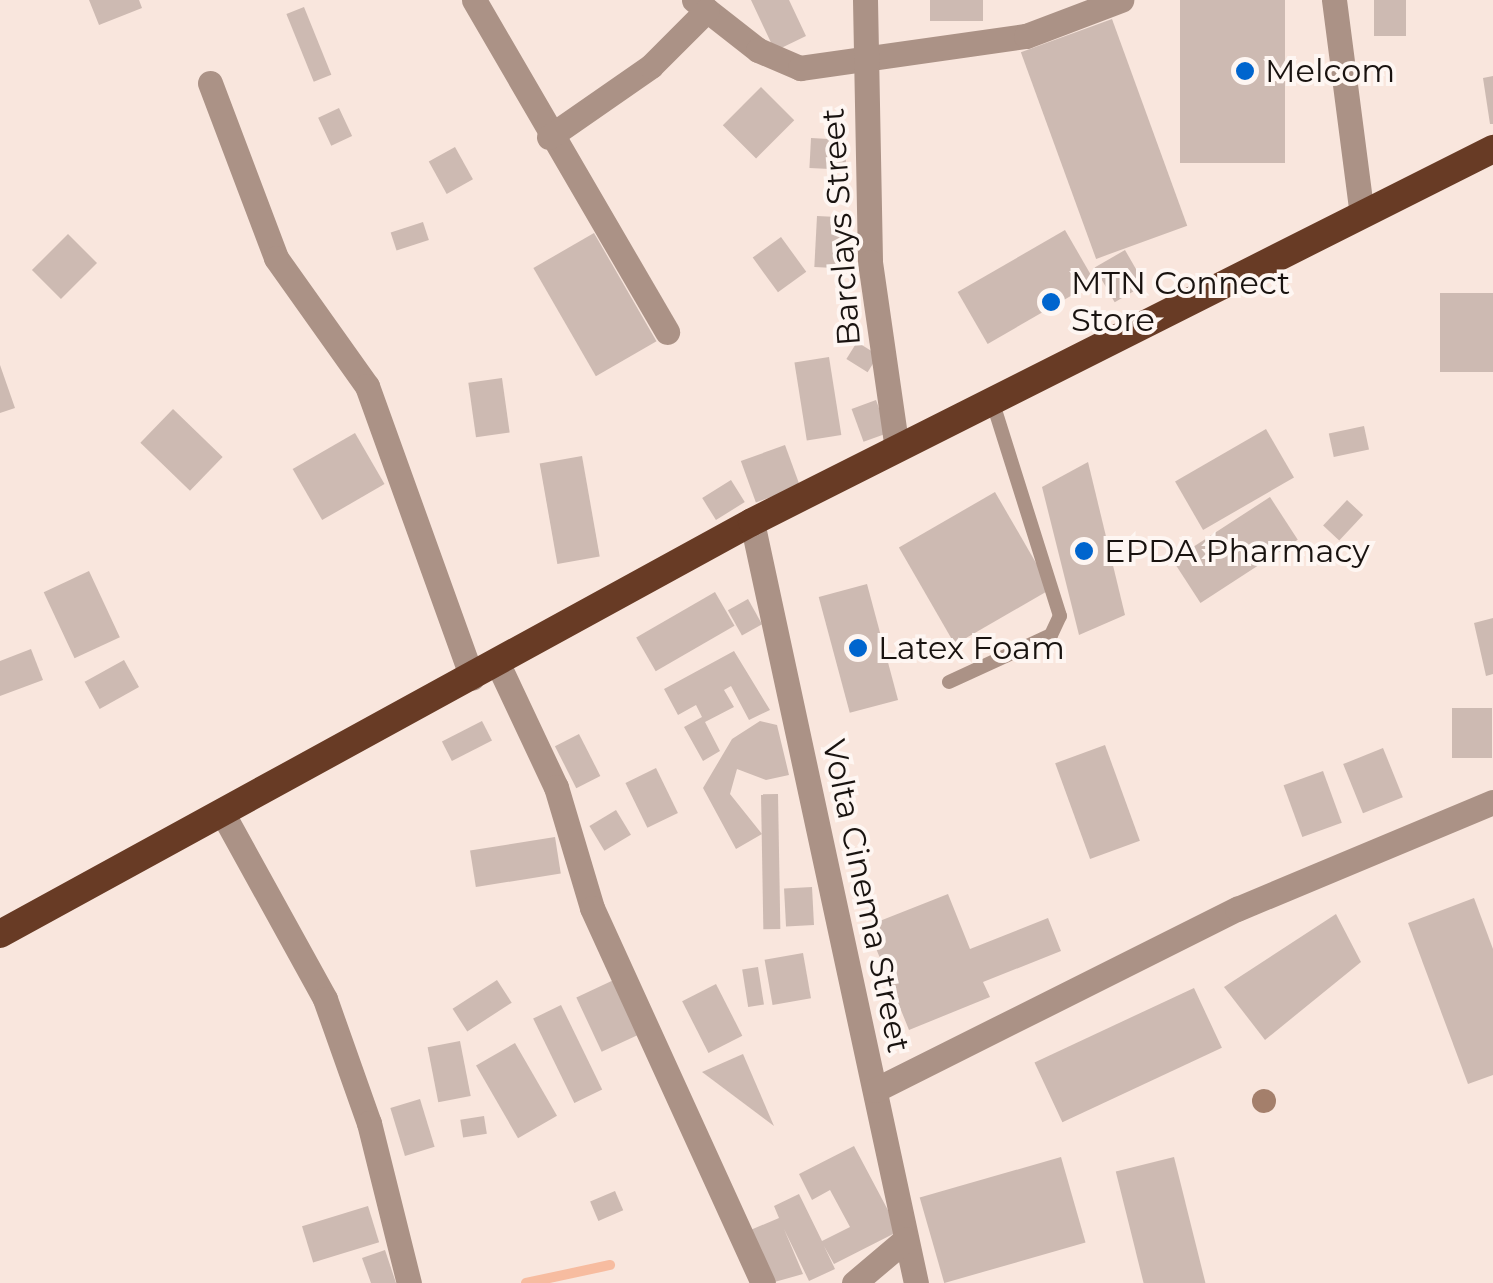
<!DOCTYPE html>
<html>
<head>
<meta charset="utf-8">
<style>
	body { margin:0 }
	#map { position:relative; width:1493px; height:1283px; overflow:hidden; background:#f9e6dd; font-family:Montserrat,sans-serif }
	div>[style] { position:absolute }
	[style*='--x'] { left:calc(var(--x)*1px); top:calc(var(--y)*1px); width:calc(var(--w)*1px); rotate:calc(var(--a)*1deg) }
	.stream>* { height:10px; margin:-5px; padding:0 5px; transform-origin:5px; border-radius:5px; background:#f7bca0 }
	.building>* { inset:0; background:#cdbab2; transform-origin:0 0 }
	.service>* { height:14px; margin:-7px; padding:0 7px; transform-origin:7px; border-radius:7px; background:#ab9286 }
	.minor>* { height:25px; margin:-12.5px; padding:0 12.5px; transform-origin:12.5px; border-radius:12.5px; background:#ab9286 }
	.trunk>* { height:28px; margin:-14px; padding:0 14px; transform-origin:14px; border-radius:14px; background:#683b25 }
	.trees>* { width:24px; height:24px; margin:-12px; border-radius:50%; background:#a47f6b }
	.dots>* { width:28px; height:28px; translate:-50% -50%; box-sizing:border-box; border:5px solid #fef6f2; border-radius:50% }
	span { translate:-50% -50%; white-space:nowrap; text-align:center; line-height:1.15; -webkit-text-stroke:8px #fef6f2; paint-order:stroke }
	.poi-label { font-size:32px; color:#191310 }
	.left { translate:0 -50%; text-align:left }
	.street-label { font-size:32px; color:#191310 }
</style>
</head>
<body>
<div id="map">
	<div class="stream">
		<div style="--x:526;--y:1283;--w:86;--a:-12.1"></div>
	</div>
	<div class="building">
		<div style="clip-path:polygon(89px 0,139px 0,142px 8px,99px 25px)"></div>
		<div style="clip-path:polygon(751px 0,789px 0,806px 36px,775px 51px)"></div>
		<div style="left:930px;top:0;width:53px;height:21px"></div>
		<div style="left:1180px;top:0;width:105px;height:163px"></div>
		<div style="left:1374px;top:0;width:32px;height:36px"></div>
		<div style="left:304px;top:7px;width:73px;height:19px;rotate:68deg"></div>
		<div style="left:1112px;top:19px;width:220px;height:97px;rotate:70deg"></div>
		<div style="clip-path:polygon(1493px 76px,1493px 124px,1490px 124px,1483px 78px)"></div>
		<div style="left:761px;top:87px;width:47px;height:54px;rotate:45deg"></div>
		<div style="left:339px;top:108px;width:31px;height:23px;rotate:65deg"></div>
		<div style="left:811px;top:138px;width:36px;height:30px;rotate:3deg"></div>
		<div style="left:455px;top:147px;width:37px;height:30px;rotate:61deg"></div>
		<div style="left:817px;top:216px;width:35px;height:51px;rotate:3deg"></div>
		<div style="left:423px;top:222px;width:19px;height:34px;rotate:72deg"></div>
		<div style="left:1065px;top:230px;width:60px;height:124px;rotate:60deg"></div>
		<div style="left:594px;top:233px;width:125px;height:70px;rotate:60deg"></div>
		<div style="left:68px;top:234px;width:41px;height:51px;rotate:45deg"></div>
		<div style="left:781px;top:237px;width:43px;height:35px;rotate:54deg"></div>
		<div style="left:1125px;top:250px;width:40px;height:35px;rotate:60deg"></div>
		<div style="left:1493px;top:293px;width:79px;height:53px;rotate:90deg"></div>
		<div style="left:857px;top:342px;width:25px;height:20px;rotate:32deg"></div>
		<div style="left:829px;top:357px;width:79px;height:35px;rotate:81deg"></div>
		<div style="clip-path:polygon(0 365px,15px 408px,0 413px)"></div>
		<div style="left:502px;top:378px;width:55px;height:34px;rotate:82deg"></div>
		<div style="left:876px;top:400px;width:35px;height:26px;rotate:70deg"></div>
		<div style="left:173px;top:409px;width:69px;height:47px;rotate:44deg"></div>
		<div style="left:1364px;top:426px;width:24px;height:36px;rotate:78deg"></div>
		<div style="left:1266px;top:429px;width:56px;height:105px;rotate:60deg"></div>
		<div style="left:355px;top:433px;width:59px;height:72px;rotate:60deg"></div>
		<div style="left:785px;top:445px;width:44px;height:47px;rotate:70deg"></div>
		<div style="left:582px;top:456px;width:102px;height:43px;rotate:80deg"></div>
		<div style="clip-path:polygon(1088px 462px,1125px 615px,1079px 635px,1042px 487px)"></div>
		<div style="left:731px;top:480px;width:26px;height:34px;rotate:58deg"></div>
		<div style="left:995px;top:492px;width:112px;height:111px;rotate:60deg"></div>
		<div style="left:1270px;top:497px;width:51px;height:116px;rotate:57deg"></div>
		<div style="left:1347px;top:500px;width:22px;height:35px;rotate:43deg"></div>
		<div style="left:89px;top:571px;width:73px;height:50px;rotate:65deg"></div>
		<div style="left:867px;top:584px;width:120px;height:50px;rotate:75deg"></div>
		<div style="left:715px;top:592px;width:39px;height:91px;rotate:60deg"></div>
		<div style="left:748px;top:599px;width:29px;height:23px;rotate:61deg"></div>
		<div style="clip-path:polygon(1493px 618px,1493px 674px,1486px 676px,1474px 623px)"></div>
		<div style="clip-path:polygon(31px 649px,43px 680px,0 696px,0 661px)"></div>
		<div style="clip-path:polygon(734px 651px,770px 710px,749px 720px,731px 686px,724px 690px,734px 707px,705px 722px,720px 751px,703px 761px,684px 727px,702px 717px,696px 705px,678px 715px,664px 689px)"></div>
		<div style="left:124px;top:660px;width:31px;height:45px;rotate:61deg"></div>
		<div style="left:1452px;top:708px;width:40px;height:50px"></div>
		<div style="left:482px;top:721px;width:22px;height:45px;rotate:63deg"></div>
		<div style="clip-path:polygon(760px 721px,777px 725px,789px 775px,766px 780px,737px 769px,730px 794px,762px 834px,736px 849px,703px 788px,732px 739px)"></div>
		<div style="left:579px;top:734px;width:47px;height:27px;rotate:63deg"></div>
		<div style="left:1105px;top:745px;width:102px;height:53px;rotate:70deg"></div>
		<div style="left:1383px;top:748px;width:53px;height:43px;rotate:68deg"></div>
		<div style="left:656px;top:768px;width:50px;height:34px;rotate:64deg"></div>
		<div style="left:1323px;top:771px;width:55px;height:42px;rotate:70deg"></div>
		<div style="left:778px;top:794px;width:135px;height:17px;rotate:89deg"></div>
		<div style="left:616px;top:810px;width:29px;height:31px;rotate:59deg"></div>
		<div style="left:555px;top:837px;width:37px;height:86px;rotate:81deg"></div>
		<div style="left:812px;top:887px;width:38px;height:28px;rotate:87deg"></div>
		<div style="clip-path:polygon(948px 894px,970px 949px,1048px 918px,1061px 951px,983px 982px,990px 997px,909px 1030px,867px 926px)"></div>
		<div style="clip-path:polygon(1474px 898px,1493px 949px,1493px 1075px,1468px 1084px,1408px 923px)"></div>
		<div style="clip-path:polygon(1336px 914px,1361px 962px,1265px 1040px,1224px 987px)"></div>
		<div style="left:803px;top:953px;width:46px;height:39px;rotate:80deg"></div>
		<div style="left:758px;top:967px;width:38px;height:16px;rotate:81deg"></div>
		<div style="left:618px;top:978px;width:60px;height:46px;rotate:65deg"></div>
		<div style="left:497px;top:980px;width:27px;height:53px;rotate:57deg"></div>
		<div style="left:716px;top:984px;width:58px;height:38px;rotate:63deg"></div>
		<div style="left:1194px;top:988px;width:66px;height:176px;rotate:65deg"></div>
		<div style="left:561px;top:1005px;width:94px;height:31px;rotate:64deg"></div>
		<div style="left:460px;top:1041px;width:56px;height:33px;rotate:79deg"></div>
		<div style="left:515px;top:1043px;width:84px;height:45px;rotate:60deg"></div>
		<div style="clip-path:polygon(743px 1054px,774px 1126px,702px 1072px)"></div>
		<div style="left:420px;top:1099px;width:50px;height:31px;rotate:73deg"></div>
		<div style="left:484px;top:1116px;width:18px;height:24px;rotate:81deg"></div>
		<div style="clip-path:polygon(854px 1146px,899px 1231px,834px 1264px,824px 1246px,835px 1269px,809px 1281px,784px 1229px,803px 1274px,771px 1283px,748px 1231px,779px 1218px,774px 1206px,799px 1194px,822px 1241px,850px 1227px,830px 1190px,812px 1200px,799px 1174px)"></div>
		<div style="left:1061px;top:1157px;width:89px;height:147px;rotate:74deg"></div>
		<div style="left:1174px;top:1157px;width:130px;height:60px;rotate:76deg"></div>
		<div style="left:615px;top:1191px;width:21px;height:27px;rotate:67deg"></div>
		<div style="left:368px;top:1206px;width:38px;height:69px;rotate:73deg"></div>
		<div style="clip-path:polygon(385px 1250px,396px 1283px,371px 1283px,362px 1258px)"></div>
	</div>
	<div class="service">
		<div style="--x:949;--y:682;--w:112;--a:-24.7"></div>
		<div style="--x:1051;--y:635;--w:21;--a:-65"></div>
		<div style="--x:1060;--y:616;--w:226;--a:-107.5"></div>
	</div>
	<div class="minor">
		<div style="--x:474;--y:0;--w:384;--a:59.8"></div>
		<div style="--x:694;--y:0;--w:81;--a:38"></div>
		<div style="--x:758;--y:50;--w:46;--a:23.2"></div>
		<div style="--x:800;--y:68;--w:228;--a:-8.1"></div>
		<div style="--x:1026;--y:36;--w:102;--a:-20.8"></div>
		<div style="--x:865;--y:0;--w:262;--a:88.9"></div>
		<div style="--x:870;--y:262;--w:189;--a:81.8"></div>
		<div style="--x:1334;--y:0;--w:211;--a:82.6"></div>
		<div style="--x:210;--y:83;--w:187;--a:69.3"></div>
		<div style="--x:276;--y:258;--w:157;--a:54.6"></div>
		<div style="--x:367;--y:386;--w:310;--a:70.2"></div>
		<div style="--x:549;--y:137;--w:124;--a:-34.8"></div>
		<div style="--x:651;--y:66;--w:79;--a:-45"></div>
		<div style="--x:752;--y:522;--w:778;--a:77.84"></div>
		<div style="--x:498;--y:664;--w:136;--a:64.8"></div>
		<div style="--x:556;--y:787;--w:126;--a:73.4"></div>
		<div style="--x:592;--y:908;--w:412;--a:65.5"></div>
		<div style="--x:223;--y:814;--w:211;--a:61.1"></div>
		<div style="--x:325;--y:999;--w:132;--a:70.5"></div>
		<div style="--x:369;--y:1123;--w:165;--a:76"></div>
		<div style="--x:875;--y:1090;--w:405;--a:-26.6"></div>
		<div style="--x:1237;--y:909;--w:277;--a:-22.7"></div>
		<div style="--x:854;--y:1283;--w:68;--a:-40.2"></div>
	</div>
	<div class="trunk">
		<div style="--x:0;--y:934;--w:857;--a:-28.72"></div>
		<div style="--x:752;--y:522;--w:830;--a:-26.72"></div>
	</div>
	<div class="trees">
		<div style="left:1264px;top:1101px"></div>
	</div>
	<div class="dots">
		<div style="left:1245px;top:71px;background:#0065ce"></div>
		<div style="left:1051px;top:302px;background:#0065ce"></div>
		<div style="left:1084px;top:551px;background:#0065ce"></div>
		<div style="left:858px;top:648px;background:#0065ce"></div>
	</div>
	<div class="poi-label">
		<span class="left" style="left:1265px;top:71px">Melcom</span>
		<span class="left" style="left:1071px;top:302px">MTN Connect<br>Store</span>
		<span class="left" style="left:1104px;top:551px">EPDA Pharmacy</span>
		<span class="left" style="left:878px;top:648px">Latex Foam</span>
	</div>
	<div class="street-label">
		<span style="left:841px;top:227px;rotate:-94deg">Barclays Street</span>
		<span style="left:866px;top:896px;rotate:78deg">Volta Cinema Street</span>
	</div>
</div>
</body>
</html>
